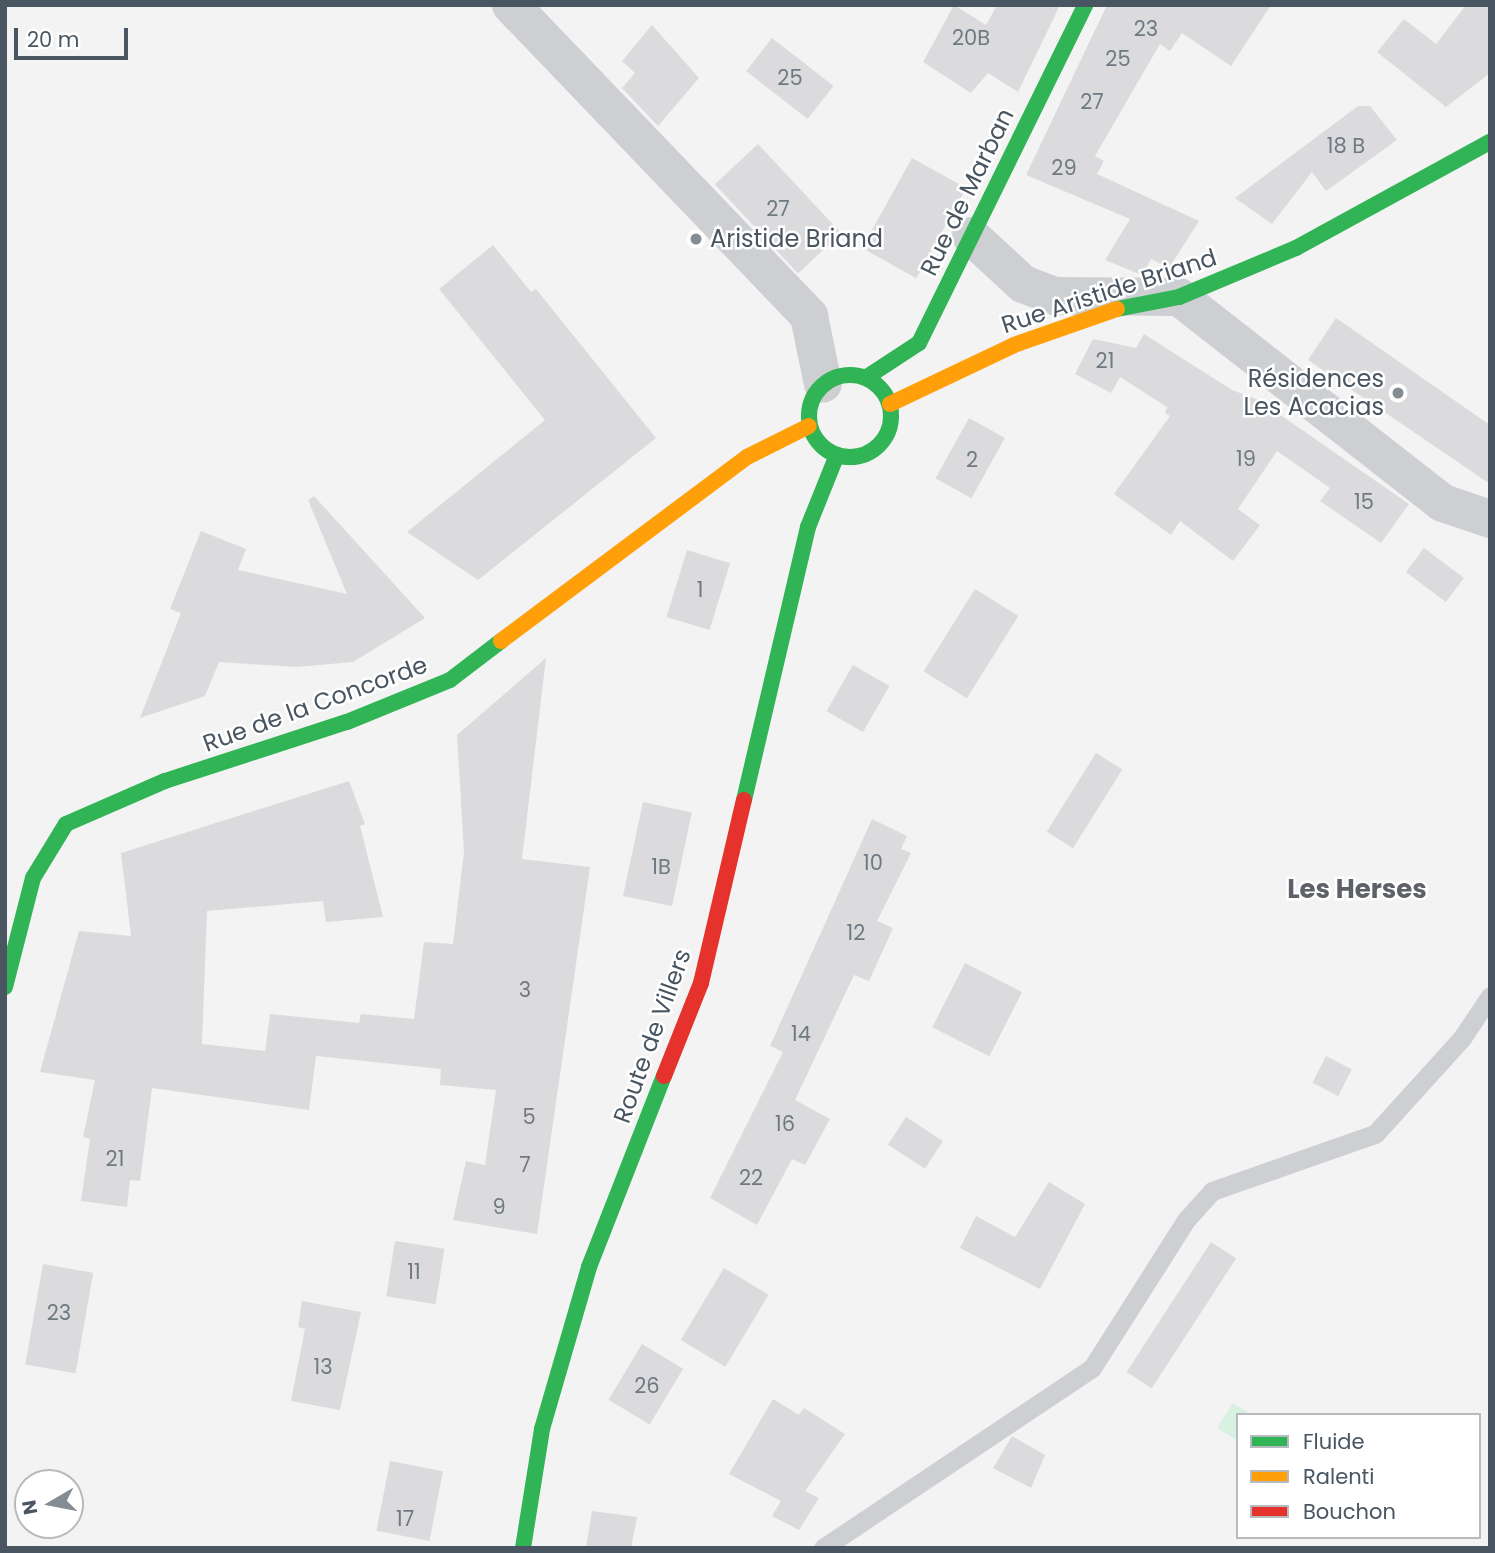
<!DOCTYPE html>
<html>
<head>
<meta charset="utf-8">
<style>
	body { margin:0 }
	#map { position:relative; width:1495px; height:1553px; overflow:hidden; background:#f4f3f3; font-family:Poppins,sans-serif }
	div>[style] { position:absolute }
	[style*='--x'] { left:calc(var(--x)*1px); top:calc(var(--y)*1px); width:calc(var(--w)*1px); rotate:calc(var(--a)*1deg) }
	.green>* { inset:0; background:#d8f2e2 }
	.building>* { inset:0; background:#dbdbdd; transform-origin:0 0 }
	.lane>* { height:19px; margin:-9.5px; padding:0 9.5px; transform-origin:9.5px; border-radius:9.5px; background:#cdcfd2 }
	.street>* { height:38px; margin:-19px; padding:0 19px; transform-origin:19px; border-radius:19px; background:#cdcfd2 }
	.fast>* { height:16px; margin:-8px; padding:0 8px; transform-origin:8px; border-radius:8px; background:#30b455 }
	.fast>.ring { margin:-8px; padding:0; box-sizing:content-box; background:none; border:16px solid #30b455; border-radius:50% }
	.slow>* { height:16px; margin:-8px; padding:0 8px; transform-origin:8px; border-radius:8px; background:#ff9f0a }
	.jam>* { height:16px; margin:-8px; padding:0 8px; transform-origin:8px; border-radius:8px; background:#e5322d }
	.dots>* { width:19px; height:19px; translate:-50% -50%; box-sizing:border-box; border:4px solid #fff; border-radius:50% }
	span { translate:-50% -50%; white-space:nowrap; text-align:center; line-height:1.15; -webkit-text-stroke:5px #fff; paint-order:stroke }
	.number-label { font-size:21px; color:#6f7981 }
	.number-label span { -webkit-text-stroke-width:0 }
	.street-label { font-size:24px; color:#495661 }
	.poi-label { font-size:24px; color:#495661 }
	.left { translate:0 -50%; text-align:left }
	.right { translate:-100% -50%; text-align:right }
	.neighbourhood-label { font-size:26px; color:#5e6268; font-weight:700 }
	.frame { position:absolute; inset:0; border:7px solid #495661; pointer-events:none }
	.legend { position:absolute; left:1236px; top:1413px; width:245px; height:126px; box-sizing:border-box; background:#fff; border:2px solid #b6bbc0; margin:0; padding:9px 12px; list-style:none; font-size:21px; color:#495661 }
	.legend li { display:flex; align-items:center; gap:14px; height:35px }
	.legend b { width:35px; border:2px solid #b6bbc0 }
	.north { position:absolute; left:14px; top:1469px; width:70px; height:70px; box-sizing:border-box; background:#fff; border:2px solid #b6bbc0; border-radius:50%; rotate:260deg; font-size:19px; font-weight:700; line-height:28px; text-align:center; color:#495661 }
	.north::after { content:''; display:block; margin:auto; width:24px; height:32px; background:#858d94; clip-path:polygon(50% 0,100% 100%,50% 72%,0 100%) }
	.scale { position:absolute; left:14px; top:28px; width:114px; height:32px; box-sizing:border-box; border:4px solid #495661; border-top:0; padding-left:9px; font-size:21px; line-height:24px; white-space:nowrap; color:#495661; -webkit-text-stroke:5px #fff; paint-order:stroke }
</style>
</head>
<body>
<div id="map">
	<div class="green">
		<div style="clip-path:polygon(1233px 1403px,1252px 1415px,1238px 1415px,1238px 1441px,1217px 1428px)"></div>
	</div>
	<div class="building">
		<div style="clip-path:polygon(954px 5px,986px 25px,997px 5px,1060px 5px,1018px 92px,988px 73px,971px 93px,923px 62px)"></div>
		<div style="clip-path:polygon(1107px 5px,1271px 5px,1231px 66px,1182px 33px,1170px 51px,1160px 44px,1095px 156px,1104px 161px,1097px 174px,1199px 221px,1169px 268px,1151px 259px,1142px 275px,1105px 260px,1130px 219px,1026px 175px)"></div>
		<div style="clip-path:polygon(1466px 5px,1490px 5px,1490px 73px,1446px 107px,1377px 52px,1404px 19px,1436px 44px)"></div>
		<div style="clip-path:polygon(652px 25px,699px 78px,658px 126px,622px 88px,635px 73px,622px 61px)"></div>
		<div style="left:772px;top:38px;width:78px;height:42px;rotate:38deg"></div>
		<div style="clip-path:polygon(1358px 106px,1370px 106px,1397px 140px,1326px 191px,1312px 172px,1272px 224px,1235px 198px)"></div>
		<div style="left:758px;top:144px;width:122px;height:59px;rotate:47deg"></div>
		<div style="left:912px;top:158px;width:62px;height:103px;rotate:29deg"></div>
		<div style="clip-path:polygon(493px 245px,531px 292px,536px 289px,656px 438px,478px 580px,407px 532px,545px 420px,439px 289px)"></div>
		<div style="clip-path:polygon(1336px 318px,1490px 425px,1490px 484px,1308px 360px)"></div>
		<div style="clip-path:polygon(1144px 334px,1232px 390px,1259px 400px,1409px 504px,1381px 543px,1320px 501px,1330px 488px,1277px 451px,1238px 509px,1260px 525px,1233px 561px,1180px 521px,1171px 535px,1114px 494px,1170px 416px,1165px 413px,1167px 407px,1120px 377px,1111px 393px,1075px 374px,1093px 339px,1136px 348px)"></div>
		<div style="left:969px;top:418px;width:41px;height:69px;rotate:29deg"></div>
		<div style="clip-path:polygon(314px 496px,425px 618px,353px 662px,296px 667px,219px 662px,205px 696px,140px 718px,181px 613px,170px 609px,201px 531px,246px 549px,238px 570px,347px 594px,308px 500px)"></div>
		<div style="left:1424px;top:548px;width:50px;height:30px;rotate:37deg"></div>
		<div style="left:687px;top:550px;width:45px;height:70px;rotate:17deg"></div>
		<div style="left:975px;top:589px;width:51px;height:97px;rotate:32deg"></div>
		<div style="clip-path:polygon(546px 658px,522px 859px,590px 867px,537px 1234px,453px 1220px,466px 1161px,485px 1165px,496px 1090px,440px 1085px,441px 1069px,316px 1056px,309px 1110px,152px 1088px,140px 1181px,130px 1180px,127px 1207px,81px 1201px,90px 1139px,83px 1137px,95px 1080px,40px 1072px,79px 931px,131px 936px,121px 853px,349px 781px,365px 824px,360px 826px,383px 917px,326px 922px,323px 901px,207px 911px,202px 1044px,265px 1051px,270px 1014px,359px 1023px,361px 1014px,414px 1019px,424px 942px,453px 944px,464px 852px,457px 735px)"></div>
		<div style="left:853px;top:665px;width:42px;height:53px;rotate:30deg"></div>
		<div style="left:1096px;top:753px;width:31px;height:93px;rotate:32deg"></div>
		<div style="left:643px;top:802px;width:50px;height:96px;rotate:12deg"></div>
		<div style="clip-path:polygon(872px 819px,907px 836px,901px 849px,911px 853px,877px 921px,893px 928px,869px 981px,854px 975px,795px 1100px,830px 1119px,805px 1165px,792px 1159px,757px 1225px,710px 1198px,783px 1052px,770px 1046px)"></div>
		<div style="left:965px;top:963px;width:64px;height:72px;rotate:27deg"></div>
		<div style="left:1326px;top:1056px;width:29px;height:30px;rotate:27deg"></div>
		<div style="left:906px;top:1117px;width:44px;height:33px;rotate:33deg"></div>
		<div style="clip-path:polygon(1049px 1182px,1085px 1204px,1040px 1289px,960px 1248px,976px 1216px,1015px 1237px)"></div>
		<div style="left:395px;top:1241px;width:50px;height:56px;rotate:9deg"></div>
		<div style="left:1211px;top:1242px;width:30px;height:155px;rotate:33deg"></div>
		<div style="left:43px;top:1264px;width:51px;height:102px;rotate:10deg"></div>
		<div style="left:724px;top:1268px;width:52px;height:84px;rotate:31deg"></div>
		<div style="clip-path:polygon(302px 1301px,361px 1312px,340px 1410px,291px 1401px,305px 1329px,298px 1327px)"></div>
		<div style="left:642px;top:1344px;width:48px;height:65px;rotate:31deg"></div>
		<div style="clip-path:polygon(773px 1399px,799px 1415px,804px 1408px,845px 1434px,805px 1491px,819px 1498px,799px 1530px,772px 1516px,781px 1501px,729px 1474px)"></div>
		<div style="clip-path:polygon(1012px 1436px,1045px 1455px,1031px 1488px,993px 1468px)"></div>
		<div style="left:390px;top:1461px;width:54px;height:71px;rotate:11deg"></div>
		<div style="clip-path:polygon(592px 1511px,637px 1517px,631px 1548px,586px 1548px)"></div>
	</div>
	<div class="lane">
		<div style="--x:823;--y:1548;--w:324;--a:-33.8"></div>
		<div style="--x:1092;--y:1368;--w:175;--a:-57.6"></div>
		<div style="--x:1186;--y:1220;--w:39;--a:-48"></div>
		<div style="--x:1212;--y:1191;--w:173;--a:-19.3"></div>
		<div style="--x:1375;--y:1134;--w:130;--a:-47.8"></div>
		<div style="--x:1462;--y:1038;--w:50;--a:-56.3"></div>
	</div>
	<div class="street">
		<div style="--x:511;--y:5;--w:431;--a:46.2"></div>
		<div style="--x:809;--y:316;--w:69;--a:78.4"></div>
		<div style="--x:971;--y:236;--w:71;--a:42.7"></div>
		<div style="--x:1023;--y:284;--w:33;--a:21"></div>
		<div style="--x:1054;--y:296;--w:125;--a:0.5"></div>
		<div style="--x:1179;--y:297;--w:335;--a:38"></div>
		<div style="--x:1443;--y:503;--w:50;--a:18.8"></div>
	</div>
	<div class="fast">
		<div style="--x:1117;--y:309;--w:63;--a:-11"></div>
		<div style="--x:1179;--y:297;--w:127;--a:-22.7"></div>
		<div style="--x:1296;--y:248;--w:221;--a:-28.7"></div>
		<div class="ring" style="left:809px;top:375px;width:66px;height:66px"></div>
		<div style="--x:867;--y:377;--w:62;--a:-33.2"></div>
		<div style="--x:919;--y:343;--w:377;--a:-63.8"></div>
		<div style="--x:744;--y:800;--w:280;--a:-76.8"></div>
		<div style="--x:808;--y:527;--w:78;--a:-68.1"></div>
		<div style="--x:5;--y:987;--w:113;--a:-75.6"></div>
		<div style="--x:33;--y:878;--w:63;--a:-58.6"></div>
		<div style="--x:66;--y:824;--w:108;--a:-23.5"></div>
		<div style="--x:165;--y:781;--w:191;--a:-18"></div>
		<div style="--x:347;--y:722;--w:111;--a:-22.2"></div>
		<div style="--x:450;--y:680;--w:64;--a:-37.4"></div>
		<div style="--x:523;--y:1548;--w:121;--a:-80.9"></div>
		<div style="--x:542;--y:1429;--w:169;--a:-73.8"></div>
		<div style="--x:589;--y:1267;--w:205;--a:-68.6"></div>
	</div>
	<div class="slow">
		<div style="--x:890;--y:404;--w:137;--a:-25.4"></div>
		<div style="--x:1014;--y:345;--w:109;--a:-19.3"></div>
		<div style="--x:501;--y:641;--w:307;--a:-36.8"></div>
		<div style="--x:747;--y:457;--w:69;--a:-26.6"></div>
	</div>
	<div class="jam">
		<div style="--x:664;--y:1076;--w:100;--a:-68.3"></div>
		<div style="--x:701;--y:983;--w:188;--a:-76.8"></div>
	</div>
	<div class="dots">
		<div style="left:696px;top:239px;background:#858d94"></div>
		<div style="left:1398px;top:393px;background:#858d94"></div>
	</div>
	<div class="number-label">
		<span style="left:1146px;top:29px">23</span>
		<span style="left:971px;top:38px">20B</span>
		<span style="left:1118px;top:59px">25</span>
		<span style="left:790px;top:78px">25</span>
		<span style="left:1092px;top:102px">27</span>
		<span style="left:1346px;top:146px">18 B</span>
		<span style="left:1064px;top:168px">29</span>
		<span style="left:778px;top:209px">27</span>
		<span style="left:1105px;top:361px">21</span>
		<span style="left:1246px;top:459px">19</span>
		<span style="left:972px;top:460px">2</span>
		<span style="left:1364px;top:502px">15</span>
		<span style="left:700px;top:590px">1</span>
		<span style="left:873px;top:863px">10</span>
		<span style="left:661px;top:867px">1B</span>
		<span style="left:856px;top:933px">12</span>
		<span style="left:525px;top:990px">3</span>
		<span style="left:801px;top:1034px">14</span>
		<span style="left:529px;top:1117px">5</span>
		<span style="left:785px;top:1124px">16</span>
		<span style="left:115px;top:1159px">21</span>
		<span style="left:525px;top:1165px">7</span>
		<span style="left:751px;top:1178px">22</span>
		<span style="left:499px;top:1207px">9</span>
		<span style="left:414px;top:1272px">11</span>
		<span style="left:59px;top:1313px">23</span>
		<span style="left:323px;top:1367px">13</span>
		<span style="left:647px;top:1386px">26</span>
		<span style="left:405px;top:1519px">17</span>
	</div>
	<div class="street-label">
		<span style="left:967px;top:192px;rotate:-64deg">Rue de Marban</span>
		<span style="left:1109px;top:291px;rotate:-18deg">Rue Aristide Briand</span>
		<span style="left:315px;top:704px;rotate:-20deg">Rue de la Concorde</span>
		<span style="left:652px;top:1036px;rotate:-70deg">Route de Villers</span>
	</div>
	<div class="poi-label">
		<span class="left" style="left:710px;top:239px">Aristide Briand</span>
		<span class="right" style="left:1384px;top:393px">Résidences<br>Les Acacias</span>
	</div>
	<div class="neighbourhood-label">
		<span style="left:1357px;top:890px">Les Herses</span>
	</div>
	<div class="frame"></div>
	<ul class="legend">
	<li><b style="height:9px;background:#30b455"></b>Fluide</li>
	<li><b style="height:9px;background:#ff9f0a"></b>Ralenti</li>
	<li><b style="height:9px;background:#e5322d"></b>Bouchon</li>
	</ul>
	<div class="north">N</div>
	<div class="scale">20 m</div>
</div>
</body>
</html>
